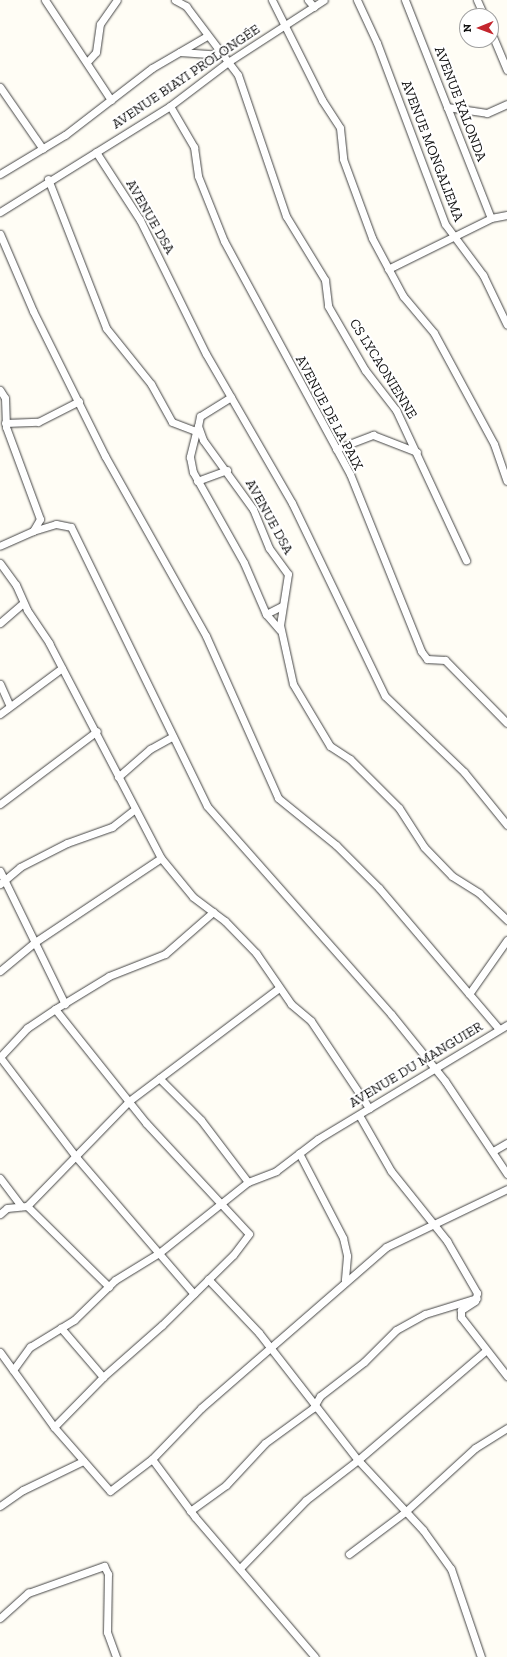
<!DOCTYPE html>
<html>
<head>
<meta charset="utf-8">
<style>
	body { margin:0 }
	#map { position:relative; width:507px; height:1657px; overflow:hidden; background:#fffdf5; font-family:"Zilla Slab",serif }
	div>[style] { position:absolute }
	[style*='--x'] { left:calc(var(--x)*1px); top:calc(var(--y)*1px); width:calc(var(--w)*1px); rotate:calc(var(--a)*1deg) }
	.roads { filter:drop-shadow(0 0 1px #444) drop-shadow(0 0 1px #444) }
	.minor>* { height:7px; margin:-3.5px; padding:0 3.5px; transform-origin:3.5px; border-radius:3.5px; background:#fff }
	span { translate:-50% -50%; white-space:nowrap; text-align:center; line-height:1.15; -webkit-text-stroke:4px #fff; paint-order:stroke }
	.street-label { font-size:14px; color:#111 }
	.north { position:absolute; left:459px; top:8px; width:40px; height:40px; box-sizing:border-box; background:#fff; border:1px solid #a0a0a0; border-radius:50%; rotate:269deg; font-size:11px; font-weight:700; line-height:16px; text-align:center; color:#111 }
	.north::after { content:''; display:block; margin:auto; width:14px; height:18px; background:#c4262e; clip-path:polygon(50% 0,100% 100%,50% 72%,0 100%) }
</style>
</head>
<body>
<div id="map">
	<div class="roads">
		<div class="minor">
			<div style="--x:45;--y:0;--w:120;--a:56.6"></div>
			<div style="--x:175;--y:0;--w:13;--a:29"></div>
			<div style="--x:186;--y:6;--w:86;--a:53"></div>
			<div style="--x:238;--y:75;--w:149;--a:71.2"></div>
			<div style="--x:286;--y:216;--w:75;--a:58.6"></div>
			<div style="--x:325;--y:280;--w:26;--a:83"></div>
			<div style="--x:328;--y:306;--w:74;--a:60"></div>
			<div style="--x:365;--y:370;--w:51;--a:52.2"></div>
			<div style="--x:396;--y:410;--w:166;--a:65"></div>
			<div style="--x:272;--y:0;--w:112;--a:63.4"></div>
			<div style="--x:322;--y:100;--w:33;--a:57"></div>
			<div style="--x:340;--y:128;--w:31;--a:84"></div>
			<div style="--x:343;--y:159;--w:84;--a:69.8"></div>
			<div style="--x:372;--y:238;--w:66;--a:61.9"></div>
			<div style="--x:403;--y:296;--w:48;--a:50"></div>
			<div style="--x:434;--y:333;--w:126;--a:61.6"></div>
			<div style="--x:494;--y:444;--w:39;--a:71"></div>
			<div style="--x:308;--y:0;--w:9;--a:49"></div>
			<div style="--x:357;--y:0;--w:47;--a:65.1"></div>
			<div style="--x:377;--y:43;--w:193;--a:69.4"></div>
			<div style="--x:445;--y:224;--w:64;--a:53.3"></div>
			<div style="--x:483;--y:275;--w:55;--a:64.4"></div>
			<div style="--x:405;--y:0;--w:234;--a:68.5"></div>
			<div style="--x:477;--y:0;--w:17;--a:66"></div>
			<div style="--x:491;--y:32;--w:41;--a:67.2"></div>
			<div style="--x:180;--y:52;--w:42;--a:4.1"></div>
			<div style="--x:87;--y:62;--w:13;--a:-48"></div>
			<div style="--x:96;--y:52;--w:28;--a:-82"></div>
			<div style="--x:100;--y:24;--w:29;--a:-55"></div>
			<div style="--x:0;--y:87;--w:75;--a:55.3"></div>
			<div style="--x:170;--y:106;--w:48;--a:59.7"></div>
			<div style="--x:194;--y:147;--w:29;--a:82"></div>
			<div style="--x:198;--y:176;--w:70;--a:68.2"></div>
			<div style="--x:224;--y:241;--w:265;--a:61.6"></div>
			<div style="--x:350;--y:474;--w:191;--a:68.1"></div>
			<div style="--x:421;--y:651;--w:10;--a:53"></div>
			<div style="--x:427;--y:659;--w:18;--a:3"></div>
			<div style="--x:445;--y:660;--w:88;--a:45.5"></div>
			<div style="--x:447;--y:107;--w:40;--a:8.5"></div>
			<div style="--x:487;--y:113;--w:22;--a:-24"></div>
			<div style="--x:96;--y:152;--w:81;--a:57.1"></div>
			<div style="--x:140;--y:220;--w:149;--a:63.8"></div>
			<div style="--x:206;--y:354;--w:172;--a:60"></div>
			<div style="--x:292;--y:503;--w:214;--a:64.3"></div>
			<div style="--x:385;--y:696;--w:110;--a:43.9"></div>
			<div style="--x:464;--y:772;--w:68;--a:50.9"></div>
			<div style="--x:0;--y:174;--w:76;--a:-31"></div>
			<div style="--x:65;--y:135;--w:110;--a:-37.6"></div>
			<div style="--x:152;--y:68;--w:64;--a:-30.2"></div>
			<div style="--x:48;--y:179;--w:160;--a:68.7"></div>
			<div style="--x:106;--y:328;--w:72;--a:51.2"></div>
			<div style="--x:151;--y:384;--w:43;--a:61.1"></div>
			<div style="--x:172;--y:422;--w:26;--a:21"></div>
			<div style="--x:0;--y:212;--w:200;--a:-31.9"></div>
			<div style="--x:170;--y:106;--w:73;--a:-37.2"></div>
			<div style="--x:228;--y:62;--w:114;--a:-32.9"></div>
			<div style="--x:0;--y:234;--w:84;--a:66.8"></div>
			<div style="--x:33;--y:311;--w:162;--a:63.6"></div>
			<div style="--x:105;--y:456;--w:206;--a:60.7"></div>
			<div style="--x:206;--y:636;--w:177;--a:66"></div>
			<div style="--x:278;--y:798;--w:75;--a:39"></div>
			<div style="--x:336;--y:845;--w:61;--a:45"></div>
			<div style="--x:379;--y:888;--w:185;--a:49.6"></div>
			<div style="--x:388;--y:269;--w:115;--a:-26.3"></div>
			<div style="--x:491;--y:218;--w:16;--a:-11"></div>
			<div style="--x:0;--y:390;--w:9;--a:58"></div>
			<div style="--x:5;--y:398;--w:29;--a:88"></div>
			<div style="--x:6;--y:427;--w:98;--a:69.7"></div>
			<div style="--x:40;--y:519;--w:14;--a:120"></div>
			<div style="--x:33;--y:531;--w:36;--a:156"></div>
			<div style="--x:231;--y:397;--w:36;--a:148"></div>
			<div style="--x:200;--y:416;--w:10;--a:101"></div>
			<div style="--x:198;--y:426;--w:15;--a:70"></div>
			<div style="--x:203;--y:440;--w:85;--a:54.1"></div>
			<div style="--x:253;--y:509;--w:42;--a:67.7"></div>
			<div style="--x:269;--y:548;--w:32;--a:54"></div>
			<div style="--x:288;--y:574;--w:52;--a:98.9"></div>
			<div style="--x:280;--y:625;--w:60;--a:77.6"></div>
			<div style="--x:293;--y:684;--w:72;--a:59.2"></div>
			<div style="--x:330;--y:746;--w:24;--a:33"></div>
			<div style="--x:350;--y:759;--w:69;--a:45"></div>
			<div style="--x:399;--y:808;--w:46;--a:57.3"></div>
			<div style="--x:424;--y:847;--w:40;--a:46"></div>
			<div style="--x:452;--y:876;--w:32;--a:32"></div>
			<div style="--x:479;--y:893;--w:39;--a:44"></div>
			<div style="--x:5;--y:423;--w:33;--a:-2"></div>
			<div style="--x:38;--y:422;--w:46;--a:-27.1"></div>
			<div style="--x:197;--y:428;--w:30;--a:104"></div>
			<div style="--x:190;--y:457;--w:15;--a:79"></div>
			<div style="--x:193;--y:472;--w:104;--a:60.7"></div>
			<div style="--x:244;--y:563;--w:56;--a:66.7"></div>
			<div style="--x:266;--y:614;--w:21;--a:49"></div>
			<div style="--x:336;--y:449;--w:40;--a:-21"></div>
			<div style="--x:373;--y:435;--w:47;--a:21.1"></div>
			<div style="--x:197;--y:481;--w:32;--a:-20"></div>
			<div style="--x:33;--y:531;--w:24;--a:-17"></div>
			<div style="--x:56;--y:524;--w:15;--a:11"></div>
			<div style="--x:71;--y:527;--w:310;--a:64"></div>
			<div style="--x:207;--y:806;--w:278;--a:48.5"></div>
			<div style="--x:391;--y:1014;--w:86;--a:51.1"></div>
			<div style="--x:445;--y:1081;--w:112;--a:56.3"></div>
			<div style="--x:0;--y:563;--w:27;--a:54"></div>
			<div style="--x:16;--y:585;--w:27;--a:66"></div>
			<div style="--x:27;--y:610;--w:40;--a:56"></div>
			<div style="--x:49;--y:643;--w:242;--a:62.5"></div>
			<div style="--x:161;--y:858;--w:50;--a:50.6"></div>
			<div style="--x:193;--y:897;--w:40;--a:37"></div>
			<div style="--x:225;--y:921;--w:45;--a:45.9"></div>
			<div style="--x:256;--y:953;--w:62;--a:55.5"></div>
			<div style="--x:291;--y:1004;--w:26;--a:40"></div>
			<div style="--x:311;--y:1021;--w:105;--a:56.3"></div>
			<div style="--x:266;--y:614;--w:18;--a:-27"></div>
			<div style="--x:0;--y:623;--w:30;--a:-41"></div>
			<div style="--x:0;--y:684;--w:24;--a:66"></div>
			<div style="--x:0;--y:714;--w:77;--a:-36.6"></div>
			<div style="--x:118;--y:777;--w:43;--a:-41.2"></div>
			<div style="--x:150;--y:749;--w:26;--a:-29"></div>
			<div style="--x:0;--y:804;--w:121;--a:-37"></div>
			<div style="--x:0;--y:871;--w:148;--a:64"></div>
			<div style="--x:0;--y:884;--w:26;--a:-40"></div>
			<div style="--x:20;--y:867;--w:53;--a:-27.1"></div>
			<div style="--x:67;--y:843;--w:48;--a:-19.6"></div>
			<div style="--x:112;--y:827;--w:28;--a:-38"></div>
			<div style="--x:0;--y:971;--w:45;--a:-39.6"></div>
			<div style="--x:35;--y:942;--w:151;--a:-33.7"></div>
			<div style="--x:469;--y:994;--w:66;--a:-54.9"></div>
			<div style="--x:55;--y:1009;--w:146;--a:51.4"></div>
			<div style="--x:146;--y:1123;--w:151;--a:47.1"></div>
			<div style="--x:249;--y:1234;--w:26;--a:127"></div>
			<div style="--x:233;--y:1255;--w:100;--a:135.4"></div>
			<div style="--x:162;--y:1325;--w:79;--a:138.6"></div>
			<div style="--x:103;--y:1377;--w:65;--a:-130.6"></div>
			<div style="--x:0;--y:1057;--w:127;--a:52.7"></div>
			<div style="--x:77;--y:1158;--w:179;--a:49.3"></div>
			<div style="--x:0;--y:1057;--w:40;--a:-47"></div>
			<div style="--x:27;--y:1028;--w:34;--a:-34"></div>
			<div style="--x:55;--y:1009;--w:63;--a:-31.4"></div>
			<div style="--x:109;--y:976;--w:60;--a:-21.4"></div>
			<div style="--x:165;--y:954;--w:64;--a:-41.2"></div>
			<div style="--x:359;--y:1115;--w:64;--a:60.3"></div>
			<div style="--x:391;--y:1171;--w:90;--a:51.3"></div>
			<div style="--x:447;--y:1241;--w:60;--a:60"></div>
			<div style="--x:477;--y:1293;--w:8;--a:104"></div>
			<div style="--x:475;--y:1301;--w:17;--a:147"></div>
			<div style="--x:461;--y:1310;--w:7;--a:90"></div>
			<div style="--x:461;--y:1317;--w:75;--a:52.1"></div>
			<div style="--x:493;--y:1151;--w:16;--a:-30"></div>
			<div style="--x:299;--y:1153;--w:96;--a:62.6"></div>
			<div style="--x:343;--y:1238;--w:18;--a:77"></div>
			<div style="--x:347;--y:1256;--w:24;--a:95"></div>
			<div style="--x:0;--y:1178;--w:35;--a:53"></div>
			<div style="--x:248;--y:1182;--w:30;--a:-21"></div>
			<div style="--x:276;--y:1171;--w:53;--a:-37.3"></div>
			<div style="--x:318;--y:1139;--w:221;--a:-31.1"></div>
			<div style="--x:27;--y:1206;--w:115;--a:44.6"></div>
			<div style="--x:0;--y:1214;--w:9;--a:-41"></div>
			<div style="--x:7;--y:1208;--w:20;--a:-6"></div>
			<div style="--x:27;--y:1206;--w:146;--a:-45.8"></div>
			<div style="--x:129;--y:1101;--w:188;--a:-37"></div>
			<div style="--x:208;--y:1279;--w:74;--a:46.6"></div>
			<div style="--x:259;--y:1333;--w:161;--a:52.1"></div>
			<div style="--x:358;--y:1460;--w:66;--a:142.4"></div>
			<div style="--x:306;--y:1500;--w:95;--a:134.1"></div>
			<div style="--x:0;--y:1352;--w:92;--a:54.2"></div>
			<div style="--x:54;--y:1427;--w:85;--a:48.8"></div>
			<div style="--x:110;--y:1491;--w:53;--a:-37.3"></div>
			<div style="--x:152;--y:1459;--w:71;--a:-46.1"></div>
			<div style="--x:201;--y:1408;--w:245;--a:-41"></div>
			<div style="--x:386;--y:1247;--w:134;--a:-25.6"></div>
			<div style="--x:13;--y:1370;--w:29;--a:-54"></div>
			<div style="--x:30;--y:1347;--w:52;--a:-31.5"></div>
			<div style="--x:74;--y:1320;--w:57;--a:-44.3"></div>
			<div style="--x:115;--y:1280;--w:52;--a:-31.5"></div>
			<div style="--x:159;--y:1253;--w:114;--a:-38.6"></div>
			<div style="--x:248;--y:1182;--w:78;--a:-127.2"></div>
			<div style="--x:201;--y:1120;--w:59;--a:-135"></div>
			<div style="--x:54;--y:1427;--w:70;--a:-45.6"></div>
			<div style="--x:152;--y:1459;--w:72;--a:53.4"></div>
			<div style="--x:195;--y:1517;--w:184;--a:49.4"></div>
			<div style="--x:0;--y:1506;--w:28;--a:-35"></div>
			<div style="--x:23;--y:1490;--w:67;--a:-25.8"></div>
			<div style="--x:190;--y:1511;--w:44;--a:-35.8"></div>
			<div style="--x:226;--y:1485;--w:57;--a:-47.1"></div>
			<div style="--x:265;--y:1443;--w:59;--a:-36.1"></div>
			<div style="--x:313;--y:1408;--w:14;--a:-60"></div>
			<div style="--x:320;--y:1396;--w:56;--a:-37.7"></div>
			<div style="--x:364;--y:1362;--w:45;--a:-45"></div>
			<div style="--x:396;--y:1330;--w:33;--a:-29"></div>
			<div style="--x:425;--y:1314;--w:54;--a:-17.1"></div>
			<div style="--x:349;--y:1554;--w:70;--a:-36.9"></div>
			<div style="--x:405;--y:1512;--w:95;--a:-42.4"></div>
			<div style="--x:475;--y:1448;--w:38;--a:-32"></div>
			<div style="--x:0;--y:1618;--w:38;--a:-42"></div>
			<div style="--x:28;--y:1593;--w:81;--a:-19.6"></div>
			<div style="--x:104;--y:1566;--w:9;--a:63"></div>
			<div style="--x:108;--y:1574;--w:58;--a:91"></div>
			<div style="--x:107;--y:1632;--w:27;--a:70"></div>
			<div style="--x:481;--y:1657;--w:93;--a:-108.8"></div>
			<div style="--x:451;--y:1569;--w:48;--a:-125.7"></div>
			<div style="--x:423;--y:1530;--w:96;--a:-132.9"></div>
			<div style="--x:358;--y:1460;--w:167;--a:-40.6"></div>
		</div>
	</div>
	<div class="street-label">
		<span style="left:186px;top:77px;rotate:-34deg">AVENUE BIAYI PROLONGÉE</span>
		<span style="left:460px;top:104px;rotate:69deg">AVENUE KALONDA</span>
		<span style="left:432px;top:151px;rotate:69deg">AVENUE MONGALIEMA</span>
		<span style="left:150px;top:217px;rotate:60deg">AVENUE DSA</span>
		<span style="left:383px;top:369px;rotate:58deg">CS LYCAONIENNE</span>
		<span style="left:329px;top:413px;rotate:62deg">AVENUE DE LA PAIX</span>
		<span style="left:269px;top:517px;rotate:61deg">AVENUE DSA</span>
		<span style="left:416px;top:1065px;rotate:-31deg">AVENUE DU MANGUIER</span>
	</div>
	<div class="north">N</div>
</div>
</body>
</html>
